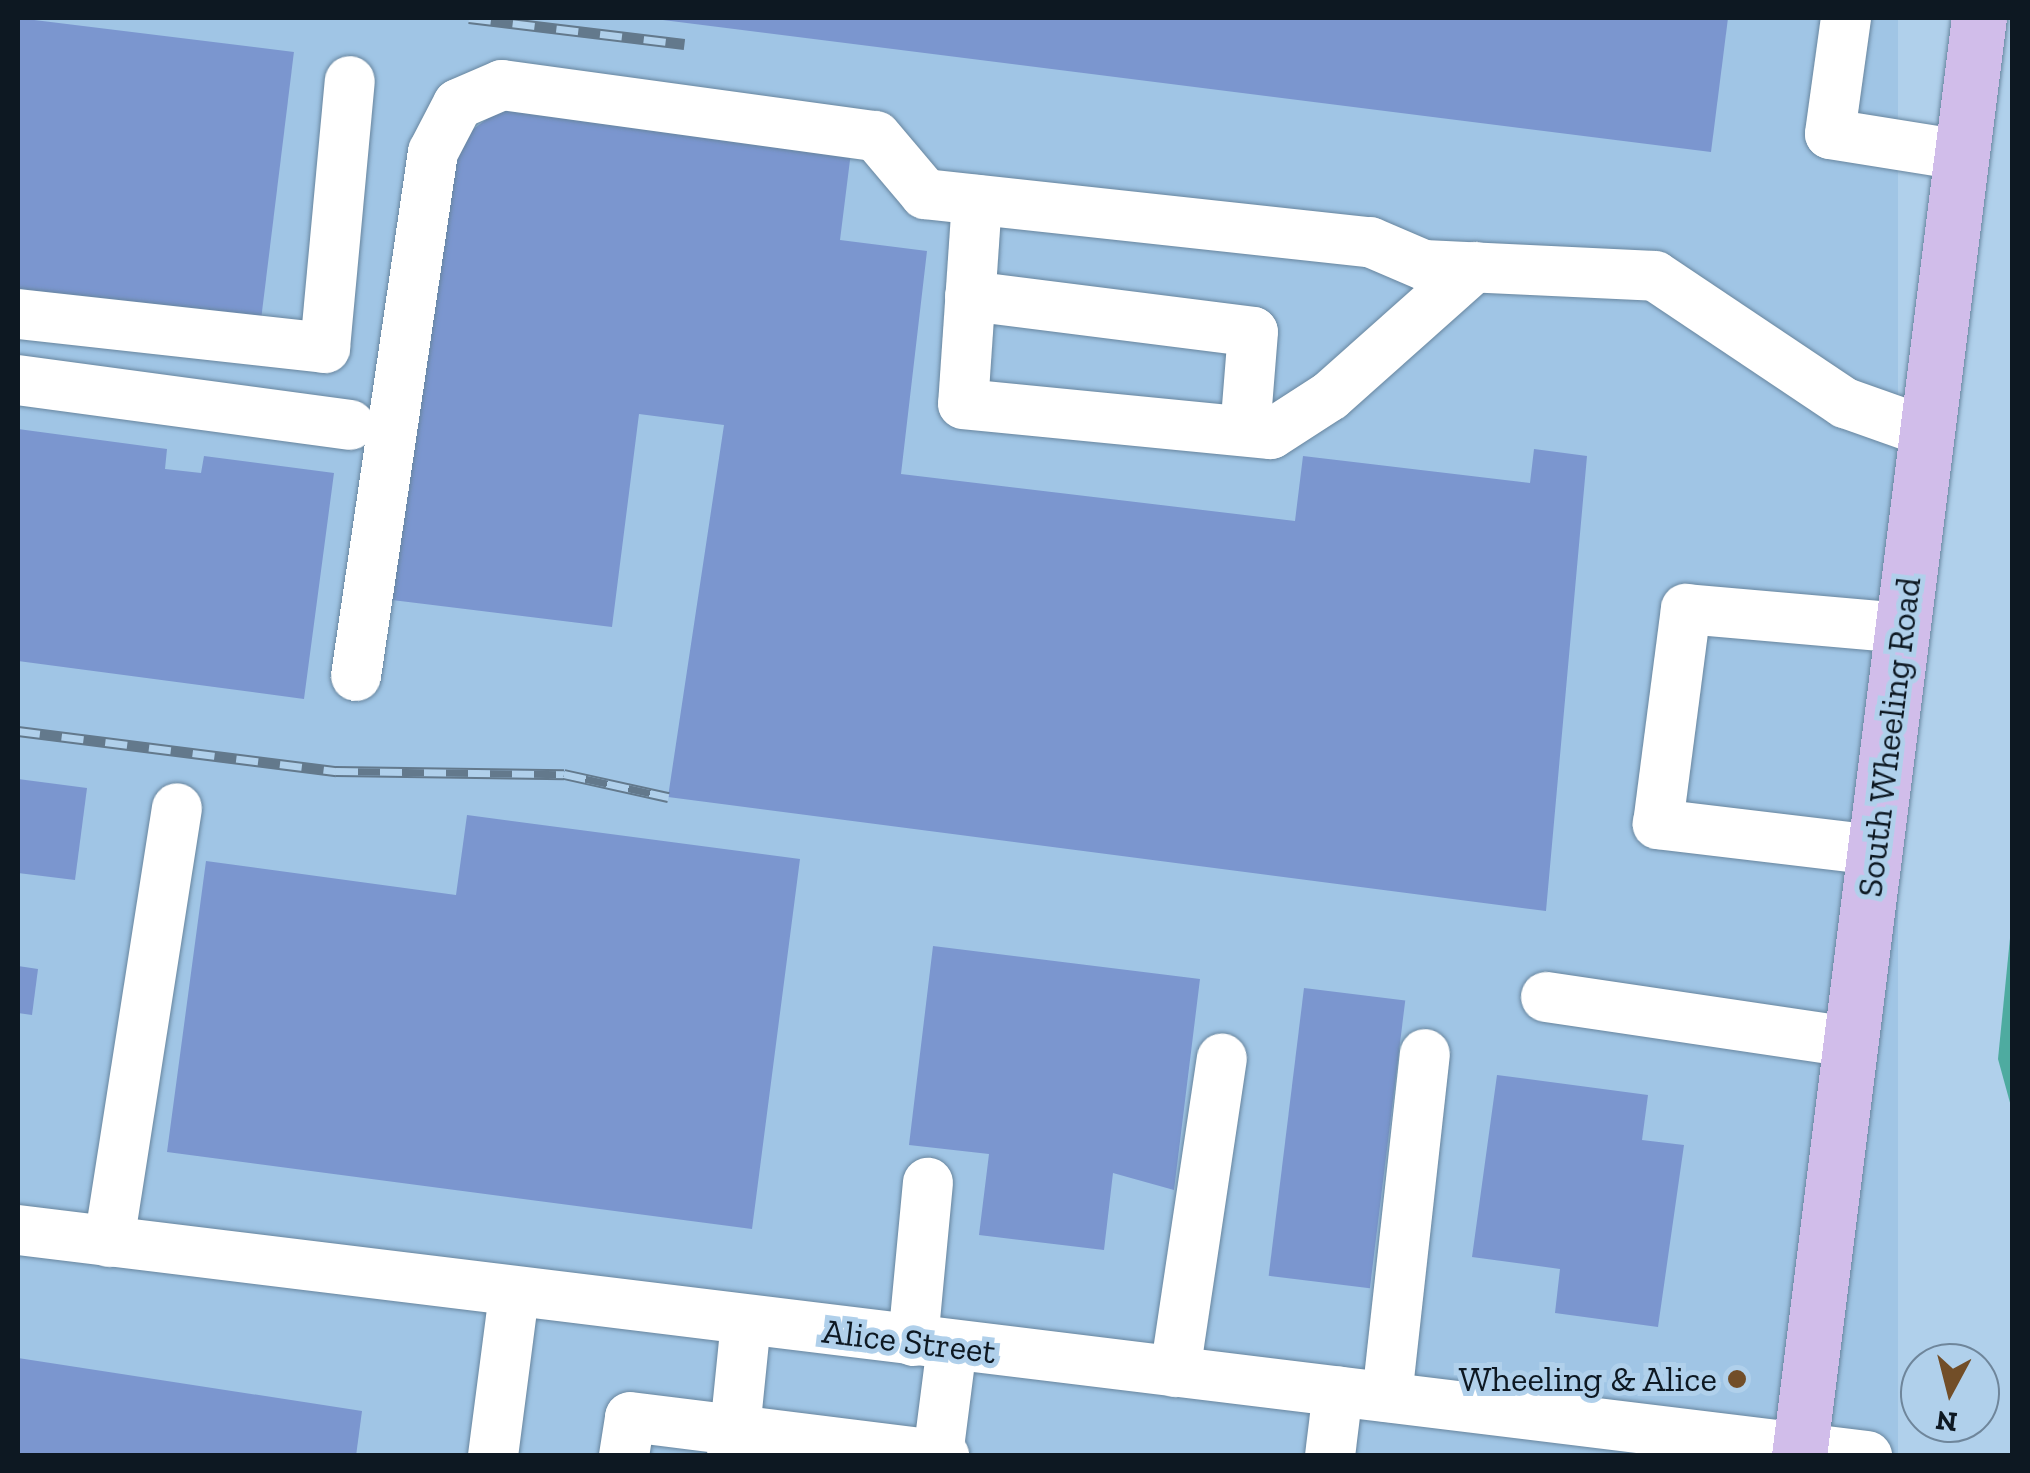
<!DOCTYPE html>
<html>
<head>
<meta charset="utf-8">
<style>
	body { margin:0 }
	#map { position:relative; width:2030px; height:1473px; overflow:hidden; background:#b0d0eb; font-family:"Zilla Slab",serif }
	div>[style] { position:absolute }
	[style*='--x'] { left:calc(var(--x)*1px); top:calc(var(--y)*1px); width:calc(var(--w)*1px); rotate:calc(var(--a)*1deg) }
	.built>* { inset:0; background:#a0c5e5; transform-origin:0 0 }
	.water>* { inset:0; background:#4eaba0 }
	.building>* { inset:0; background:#7b96cf; transform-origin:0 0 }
	.roads { filter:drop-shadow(0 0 2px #67859e) drop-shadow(0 0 2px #67859e) }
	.minor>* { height:50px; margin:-25px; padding:0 25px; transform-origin:25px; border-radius:25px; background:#fff }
	.major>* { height:55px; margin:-27.5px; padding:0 27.5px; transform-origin:27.5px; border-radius:27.5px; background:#d1bdea }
	.rail>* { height:11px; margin-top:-5.5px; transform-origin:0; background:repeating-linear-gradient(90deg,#b0d0eb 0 22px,#63798c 0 44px); box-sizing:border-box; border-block:2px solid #63798c }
	.dots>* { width:28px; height:28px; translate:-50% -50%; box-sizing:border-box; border:5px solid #b0d0eb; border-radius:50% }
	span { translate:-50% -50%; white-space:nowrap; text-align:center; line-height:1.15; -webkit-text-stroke:10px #b0d0eb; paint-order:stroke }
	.street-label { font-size:35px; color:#0d1822 }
	.poi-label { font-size:35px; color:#0d1822 }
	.right { translate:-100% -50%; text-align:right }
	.frame { position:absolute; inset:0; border:20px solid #0d1822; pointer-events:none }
	.north { position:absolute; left:1900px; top:1343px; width:100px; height:100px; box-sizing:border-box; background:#b0d0eb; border:2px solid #6f869b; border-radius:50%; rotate:187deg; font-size:28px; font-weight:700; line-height:40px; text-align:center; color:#0d1822 }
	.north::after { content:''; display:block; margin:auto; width:35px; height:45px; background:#724e28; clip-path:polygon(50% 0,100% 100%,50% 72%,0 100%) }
</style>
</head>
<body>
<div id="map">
	<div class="built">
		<div style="left:18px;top:18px;width:1880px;height:1437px"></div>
	</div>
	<div class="water">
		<div style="clip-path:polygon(2012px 918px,2012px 1110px,1998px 1059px)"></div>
	</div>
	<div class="building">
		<div style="left:18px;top:18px;width:278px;height:269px;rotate:7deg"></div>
		<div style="clip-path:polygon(647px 18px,1728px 18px,1711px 152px)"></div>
		<div style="clip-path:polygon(499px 110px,851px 152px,840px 240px,927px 251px,901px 474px,1295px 521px,1303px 456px,1530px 483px,1534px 449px,1587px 456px,1546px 911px,668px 797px,724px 425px,639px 414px,612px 627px,392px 600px,448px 148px)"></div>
		<div style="clip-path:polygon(18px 429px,167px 449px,165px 469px,201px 473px,204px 456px,334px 473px,304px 699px,18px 661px)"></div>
		<div style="clip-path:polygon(18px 779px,87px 788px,75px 880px,18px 873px)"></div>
		<div style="clip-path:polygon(467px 815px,800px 859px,752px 1229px,167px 1152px,206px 861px,456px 895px)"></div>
		<div style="clip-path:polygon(933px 946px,1200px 979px,1174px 1190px,1113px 1173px,1104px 1250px,979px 1235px,989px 1154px,909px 1145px)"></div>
		<div style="clip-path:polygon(18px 966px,38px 969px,32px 1015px,18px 1013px)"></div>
		<div style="left:1304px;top:988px;width:102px;height:290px;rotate:7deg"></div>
		<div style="clip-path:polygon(1497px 1075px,1648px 1095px,1642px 1140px,1684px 1145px,1658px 1327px,1555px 1313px,1560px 1269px,1472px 1257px)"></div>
		<div style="clip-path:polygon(18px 1358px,362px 1411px,356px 1456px,18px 1456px)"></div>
	</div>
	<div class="roads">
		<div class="minor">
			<div style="--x:1846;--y:18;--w:117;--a:97.9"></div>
			<div style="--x:1830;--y:134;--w:133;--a:9.1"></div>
			<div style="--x:977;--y:200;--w:204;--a:93.9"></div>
			<div style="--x:963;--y:404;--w:309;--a:5.6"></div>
			<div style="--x:1271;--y:434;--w:70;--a:-32.8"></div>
			<div style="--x:1330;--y:396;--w:194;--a:-41.7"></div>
			<div style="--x:970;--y:296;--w:285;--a:7.2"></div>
			<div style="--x:1253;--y:332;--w:99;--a:94.6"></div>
			<div style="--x:18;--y:314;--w:309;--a:6.3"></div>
			<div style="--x:325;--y:348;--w:268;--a:-84.7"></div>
			<div style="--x:18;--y:380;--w:335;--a:7.7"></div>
			<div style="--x:356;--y:676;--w:530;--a:-81.64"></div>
			<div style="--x:433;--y:152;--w:54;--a:-62.5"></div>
			<div style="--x:458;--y:104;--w:48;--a:-23.4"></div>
			<div style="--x:502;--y:85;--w:377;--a:7.8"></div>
			<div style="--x:876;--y:136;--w:76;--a:49.8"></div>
			<div style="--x:925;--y:194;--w:448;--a:6.2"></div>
			<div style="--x:1370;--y:242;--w:59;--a:23.1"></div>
			<div style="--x:1424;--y:265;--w:231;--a:2.7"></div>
			<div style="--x:1655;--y:276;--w:229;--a:33.8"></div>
			<div style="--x:1845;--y:403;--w:87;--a:19.5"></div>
			<div style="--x:1875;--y:850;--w:219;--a:-173.2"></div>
			<div style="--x:1658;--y:824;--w:217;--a:-82.6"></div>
			<div style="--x:1686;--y:609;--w:217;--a:5"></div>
			<div style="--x:1546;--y:997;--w:308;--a:8.4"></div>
			<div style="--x:18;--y:1230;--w:1863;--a:6.97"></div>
			<div style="--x:109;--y:1242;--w:439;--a:-81.1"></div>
			<div style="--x:913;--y:1341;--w:159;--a:-84.6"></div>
			<div style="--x:1175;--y:1372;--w:317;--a:-81.5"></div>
			<div style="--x:1387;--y:1397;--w:345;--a:-83.7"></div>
			<div style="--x:938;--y:1455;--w:110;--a:-82.7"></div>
			<div style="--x:493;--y:1456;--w:163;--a:-82.6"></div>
			<div style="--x:624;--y:1456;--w:39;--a:-81"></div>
			<div style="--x:630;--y:1417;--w:106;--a:7.1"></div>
			<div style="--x:735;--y:1430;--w:109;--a:-84.2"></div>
			<div style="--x:732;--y:1456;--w:26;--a:-83"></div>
			<div style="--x:735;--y:1430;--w:211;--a:7.1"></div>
			<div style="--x:1330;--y:1456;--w:65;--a:-83"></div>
		</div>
		<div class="major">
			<div style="--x:1799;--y:1456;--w:1449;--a:-82.87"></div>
		</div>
	</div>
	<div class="rail">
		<div style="--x:469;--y:18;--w:217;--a:6.9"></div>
		<div style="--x:18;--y:731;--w:321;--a:7.2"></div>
		<div style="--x:336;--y:771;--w:228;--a:0.8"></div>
		<div style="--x:564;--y:774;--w:107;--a:12.5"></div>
	</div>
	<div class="dots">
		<div style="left:1737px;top:1379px;background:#724e28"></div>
	</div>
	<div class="street-label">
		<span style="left:1889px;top:737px;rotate:-83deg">South Wheeling Road</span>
		<span style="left:909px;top:1341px;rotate:7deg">Alice Street</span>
	</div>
	<div class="poi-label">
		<span class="right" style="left:1717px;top:1379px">Wheeling &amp; Alice</span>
	</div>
	<div class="frame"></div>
	<div class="north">N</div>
</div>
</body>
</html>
